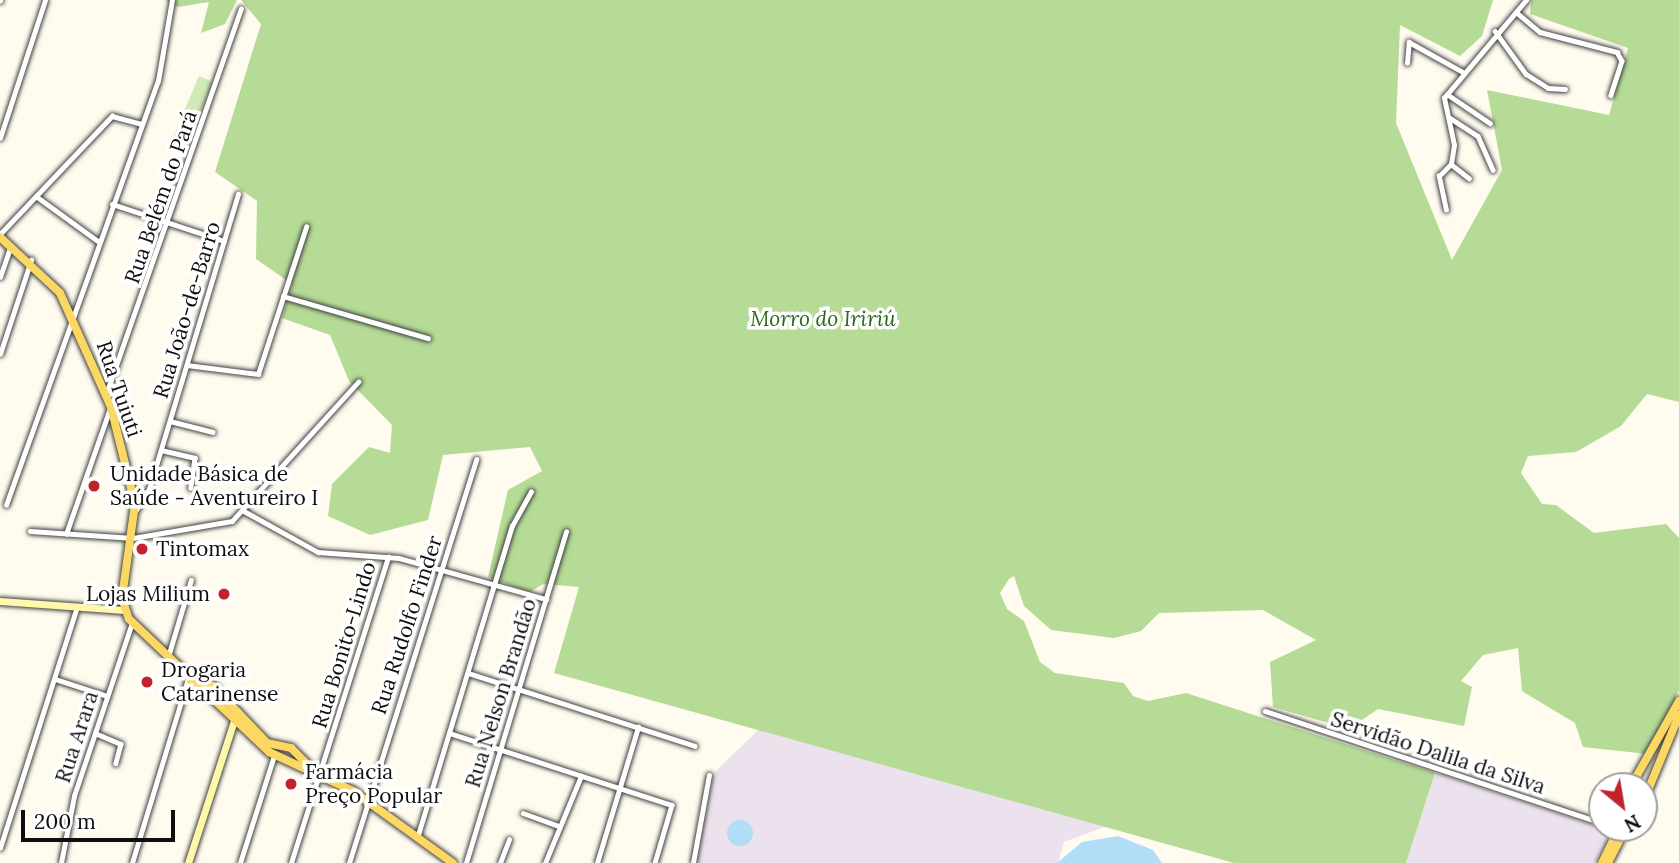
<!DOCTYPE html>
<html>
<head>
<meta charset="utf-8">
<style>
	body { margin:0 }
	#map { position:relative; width:1679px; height:863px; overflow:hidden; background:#fffcef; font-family:Lora,serif }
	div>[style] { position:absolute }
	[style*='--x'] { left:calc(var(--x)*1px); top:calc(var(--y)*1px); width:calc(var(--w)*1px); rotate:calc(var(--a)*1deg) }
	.industrial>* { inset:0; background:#ece2ed }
	.green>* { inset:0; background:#d1eab7; transform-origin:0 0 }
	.forest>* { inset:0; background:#b5db96 }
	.water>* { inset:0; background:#b2ddf7 }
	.round { border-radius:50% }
	.roads { filter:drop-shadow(0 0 2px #414141) drop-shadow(0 0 2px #414141) }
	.street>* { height:4.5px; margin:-2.25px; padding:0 2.25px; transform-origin:2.25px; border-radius:2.25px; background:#fff }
	.secondary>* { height:7px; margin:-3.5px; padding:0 3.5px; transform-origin:3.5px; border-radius:3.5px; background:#fff7aa }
	.primary>* { height:8px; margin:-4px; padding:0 4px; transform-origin:4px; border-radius:4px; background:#fbd763 }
	.dots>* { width:19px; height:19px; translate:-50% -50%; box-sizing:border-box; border:4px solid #fff; border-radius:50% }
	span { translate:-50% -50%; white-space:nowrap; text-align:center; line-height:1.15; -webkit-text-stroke:7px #fff; paint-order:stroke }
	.street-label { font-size:21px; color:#0e0e0e }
	.park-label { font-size:21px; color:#2b671d; font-style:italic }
	.poi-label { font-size:21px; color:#0e0e0e }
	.left { translate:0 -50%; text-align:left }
	.right { translate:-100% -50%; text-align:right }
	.north { position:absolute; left:1588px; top:772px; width:70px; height:70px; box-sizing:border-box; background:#fff; border:2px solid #9f9f9f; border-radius:50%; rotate:150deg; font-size:19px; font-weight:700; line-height:28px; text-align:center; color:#0e0e0e }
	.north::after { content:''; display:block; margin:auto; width:24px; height:32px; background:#c02329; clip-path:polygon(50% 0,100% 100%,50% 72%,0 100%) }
	.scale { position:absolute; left:21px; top:810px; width:154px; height:32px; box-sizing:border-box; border:4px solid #0e0e0e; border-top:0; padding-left:9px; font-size:21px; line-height:24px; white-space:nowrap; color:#0e0e0e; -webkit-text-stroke:5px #fff; paint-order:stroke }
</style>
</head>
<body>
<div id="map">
	<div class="industrial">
		<div style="clip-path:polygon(759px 729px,1118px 822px,1064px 842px,1058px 863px,696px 863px,714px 773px)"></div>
		<div style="clip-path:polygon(1435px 773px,1602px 828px,1612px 829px,1595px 863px,1406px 863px)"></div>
	</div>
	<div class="green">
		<div style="left:199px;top:76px;width:15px;height:70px;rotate:23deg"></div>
	</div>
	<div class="forest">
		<div style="clip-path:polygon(165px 0,237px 0,225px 24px,201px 33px,209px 2px,178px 7px)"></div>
		<div style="clip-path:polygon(241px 0,1493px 0,1482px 36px,1460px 56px,1400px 25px,1396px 123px,1452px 260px,1502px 170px,1487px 90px,1609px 115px,1628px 48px,1530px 14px,1531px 0,1679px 0,1679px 402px,1647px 394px,1621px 426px,1576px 452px,1528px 456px,1521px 473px,1542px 504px,1556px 505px,1594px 533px,1666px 524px,1679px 538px,1679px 690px,1647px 754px,1583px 747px,1575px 723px,1522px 691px,1518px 648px,1483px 655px,1461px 681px,1472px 687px,1464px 726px,1378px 709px,1349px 729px,1273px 707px,1270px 662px,1316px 640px,1263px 610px,1159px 613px,1141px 631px,1114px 638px,1051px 630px,1024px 606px,1014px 576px,1009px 579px,1000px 593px,1007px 609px,1024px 621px,1040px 662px,1055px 673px,1124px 683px,1133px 696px,1148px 701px,1186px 693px,1435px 773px,1406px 863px,1234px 863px,554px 673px,579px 587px,543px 584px,530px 592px,488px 577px,508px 490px,542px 471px,530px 447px,443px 455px,428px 520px,370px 535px,328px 516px,332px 484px,369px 447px,390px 453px,392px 425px,349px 381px,330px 335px,282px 318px,292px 284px,256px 259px,257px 201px,215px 172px,261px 24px)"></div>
	</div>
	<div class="water">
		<div class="round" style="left:727px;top:820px;width:26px;height:26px"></div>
		<div style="clip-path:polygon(1118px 836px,1153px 850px,1162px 863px,1057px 863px,1082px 842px)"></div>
	</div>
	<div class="roads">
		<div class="street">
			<div style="--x:0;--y:1;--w:1;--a:-90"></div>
			<div style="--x:1516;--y:12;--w:31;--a:40"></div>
			<div style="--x:1540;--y:32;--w:80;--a:14.6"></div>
			<div style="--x:1617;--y:52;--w:10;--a:61"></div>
			<div style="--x:1622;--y:61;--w:36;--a:108"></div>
			<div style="--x:1495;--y:31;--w:53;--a:54.2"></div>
			<div style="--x:1526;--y:74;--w:26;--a:32"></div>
			<div style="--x:1548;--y:88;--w:17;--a:3"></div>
			<div style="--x:1407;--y:63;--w:21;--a:-85"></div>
			<div style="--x:1409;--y:42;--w:62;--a:29.1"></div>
			<div style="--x:1447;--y:94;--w:52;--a:34"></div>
			<div style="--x:1450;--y:118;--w:33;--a:33"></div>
			<div style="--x:1478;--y:136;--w:37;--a:66"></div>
			<div style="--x:0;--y:138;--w:145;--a:-71.9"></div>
			<div style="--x:1451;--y:164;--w:23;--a:38"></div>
			<div style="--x:36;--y:196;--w:77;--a:36"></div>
			<div style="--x:112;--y:204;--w:118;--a:18.3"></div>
			<div style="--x:1446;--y:210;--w:35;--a:-102"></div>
			<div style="--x:1439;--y:176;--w:17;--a:-45"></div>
			<div style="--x:1451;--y:164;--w:19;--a:-81"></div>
			<div style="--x:1454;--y:145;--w:48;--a:-102"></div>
			<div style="--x:1444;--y:98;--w:128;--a:-50.1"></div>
			<div style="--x:0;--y:234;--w:163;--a:-46.5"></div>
			<div style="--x:112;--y:116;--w:31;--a:15"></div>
			<div style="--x:0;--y:277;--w:31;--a:-71"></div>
			<div style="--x:283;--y:296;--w:151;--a:16.2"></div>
			<div style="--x:0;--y:354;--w:99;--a:-71.7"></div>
			<div style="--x:187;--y:365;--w:72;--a:7.2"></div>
			<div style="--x:258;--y:374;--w:155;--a:-71.9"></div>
			<div style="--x:106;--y:394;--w:408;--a:-70.7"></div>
			<div style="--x:170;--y:421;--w:44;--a:14.3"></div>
			<div style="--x:161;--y:450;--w:35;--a:13"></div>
			<div style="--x:195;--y:458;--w:30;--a:98"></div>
			<div style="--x:6;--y:505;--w:450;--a:-70.3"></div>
			<div style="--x:158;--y:81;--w:82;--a:-80.2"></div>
			<div style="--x:136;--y:510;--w:25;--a:-58"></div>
			<div style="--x:149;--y:489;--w:308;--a:-73.2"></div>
			<div style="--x:244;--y:511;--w:85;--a:29"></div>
			<div style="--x:318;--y:552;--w:81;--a:4.2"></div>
			<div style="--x:399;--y:558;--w:153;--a:15.6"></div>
			<div style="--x:30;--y:531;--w:103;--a:3.9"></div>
			<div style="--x:133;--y:538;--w:100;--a:-9.7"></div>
			<div style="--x:232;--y:521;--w:188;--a:-47.8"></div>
			<div style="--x:66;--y:534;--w:130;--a:-70.7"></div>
			<div style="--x:168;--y:657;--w:80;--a:-73.4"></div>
			<div style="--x:468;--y:673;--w:238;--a:17.8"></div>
			<div style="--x:55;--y:679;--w:55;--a:18.1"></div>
			<div style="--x:1265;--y:711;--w:355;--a:18.4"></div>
			<div style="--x:95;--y:733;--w:28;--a:23"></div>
			<div style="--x:121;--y:744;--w:20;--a:105"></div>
			<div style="--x:449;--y:733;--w:234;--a:17.9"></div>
			<div style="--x:672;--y:805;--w:60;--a:106.3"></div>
			<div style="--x:523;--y:813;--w:38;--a:20"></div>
			<div style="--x:418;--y:835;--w:323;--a:-73.1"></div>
			<div style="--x:512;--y:526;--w:39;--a:-61"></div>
			<div style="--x:0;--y:848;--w:253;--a:-72.3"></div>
			<div style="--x:61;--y:863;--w:68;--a:-79"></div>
			<div style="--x:74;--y:796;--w:182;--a:-71.5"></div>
			<div style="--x:132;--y:863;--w:192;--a:-73.1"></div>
			<div style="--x:240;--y:863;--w:112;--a:-72.4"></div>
			<div style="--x:291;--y:863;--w:321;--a:-72.4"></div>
			<div style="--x:349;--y:863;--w:423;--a:-72.5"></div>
			<div style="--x:466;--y:863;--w:346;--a:-73.2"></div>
			<div style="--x:500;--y:863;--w:25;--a:-69"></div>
			<div style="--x:545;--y:863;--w:94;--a:-67.5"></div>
			<div style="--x:597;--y:863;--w:142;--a:-73.2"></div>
			<div style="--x:693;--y:863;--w:89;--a:-79.7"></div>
		</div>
		<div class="secondary">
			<div style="--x:0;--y:601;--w:124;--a:4.2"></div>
			<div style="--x:188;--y:863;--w:149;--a:-72.1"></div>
		</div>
		<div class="primary">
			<div style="--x:0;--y:237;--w:82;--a:43"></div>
			<div style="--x:60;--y:293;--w:125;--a:65.9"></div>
			<div style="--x:111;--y:407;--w:100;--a:76.1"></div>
			<div style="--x:135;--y:504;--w:95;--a:97.9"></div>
			<div style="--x:122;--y:598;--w:22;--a:72"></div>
			<div style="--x:129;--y:619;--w:193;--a:43.5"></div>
			<div style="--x:269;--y:752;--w:93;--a:24.9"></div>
			<div style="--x:353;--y:791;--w:123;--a:35.8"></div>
			<div style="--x:191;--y:682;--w:22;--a:10"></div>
			<div style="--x:213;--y:686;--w:79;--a:46.5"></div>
			<div style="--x:267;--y:743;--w:25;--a:12"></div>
			<div style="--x:291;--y:748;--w:31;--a:45"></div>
			<div style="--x:1631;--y:786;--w:98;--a:-60.5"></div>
			<div style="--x:1644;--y:800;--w:92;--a:-67.6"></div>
			<div style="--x:1602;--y:863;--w:39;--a:-64"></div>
			<div style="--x:1608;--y:863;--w:39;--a:-63"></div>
		</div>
	</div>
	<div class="dots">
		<div style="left:94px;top:486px;background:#c02329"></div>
		<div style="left:142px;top:549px;background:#c02329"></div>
		<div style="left:224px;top:594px;background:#c02329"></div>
		<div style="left:147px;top:682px;background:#c02329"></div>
		<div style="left:291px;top:784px;background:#c02329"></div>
	</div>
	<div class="street-label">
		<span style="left:161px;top:197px;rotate:-71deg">Rua Belém do Pará</span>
		<span style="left:187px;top:310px;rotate:-73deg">Rua João-de-Barro</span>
		<span style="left:119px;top:389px;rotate:71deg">Rua Tuiuti</span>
		<span style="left:407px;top:625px;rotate:-72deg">Rua Rudolfo Finder</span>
		<span style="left:344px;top:645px;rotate:-73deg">Rua Bonito-Lindo</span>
		<span style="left:501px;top:693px;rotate:-73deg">Rua Nelson Brandão</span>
		<span style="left:77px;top:737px;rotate:-72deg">Rua Arara</span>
		<span style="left:1438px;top:753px;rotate:18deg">Servidão Dalila da Silva</span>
	</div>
	<div class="park-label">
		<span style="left:823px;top:319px">Morro do Iririú</span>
	</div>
	<div class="poi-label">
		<span class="left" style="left:110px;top:486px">Unidade Básica de<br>Saúde - Aventureiro I</span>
		<span class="left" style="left:156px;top:549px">Tintomax</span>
		<span class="right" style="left:210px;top:594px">Lojas Milium</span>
		<span class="left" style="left:161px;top:682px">Drogaria<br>Catarinense</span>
		<span class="left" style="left:305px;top:784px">Farmácia<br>Preço Popular</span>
	</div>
	<div class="north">N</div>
	<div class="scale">200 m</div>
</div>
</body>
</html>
